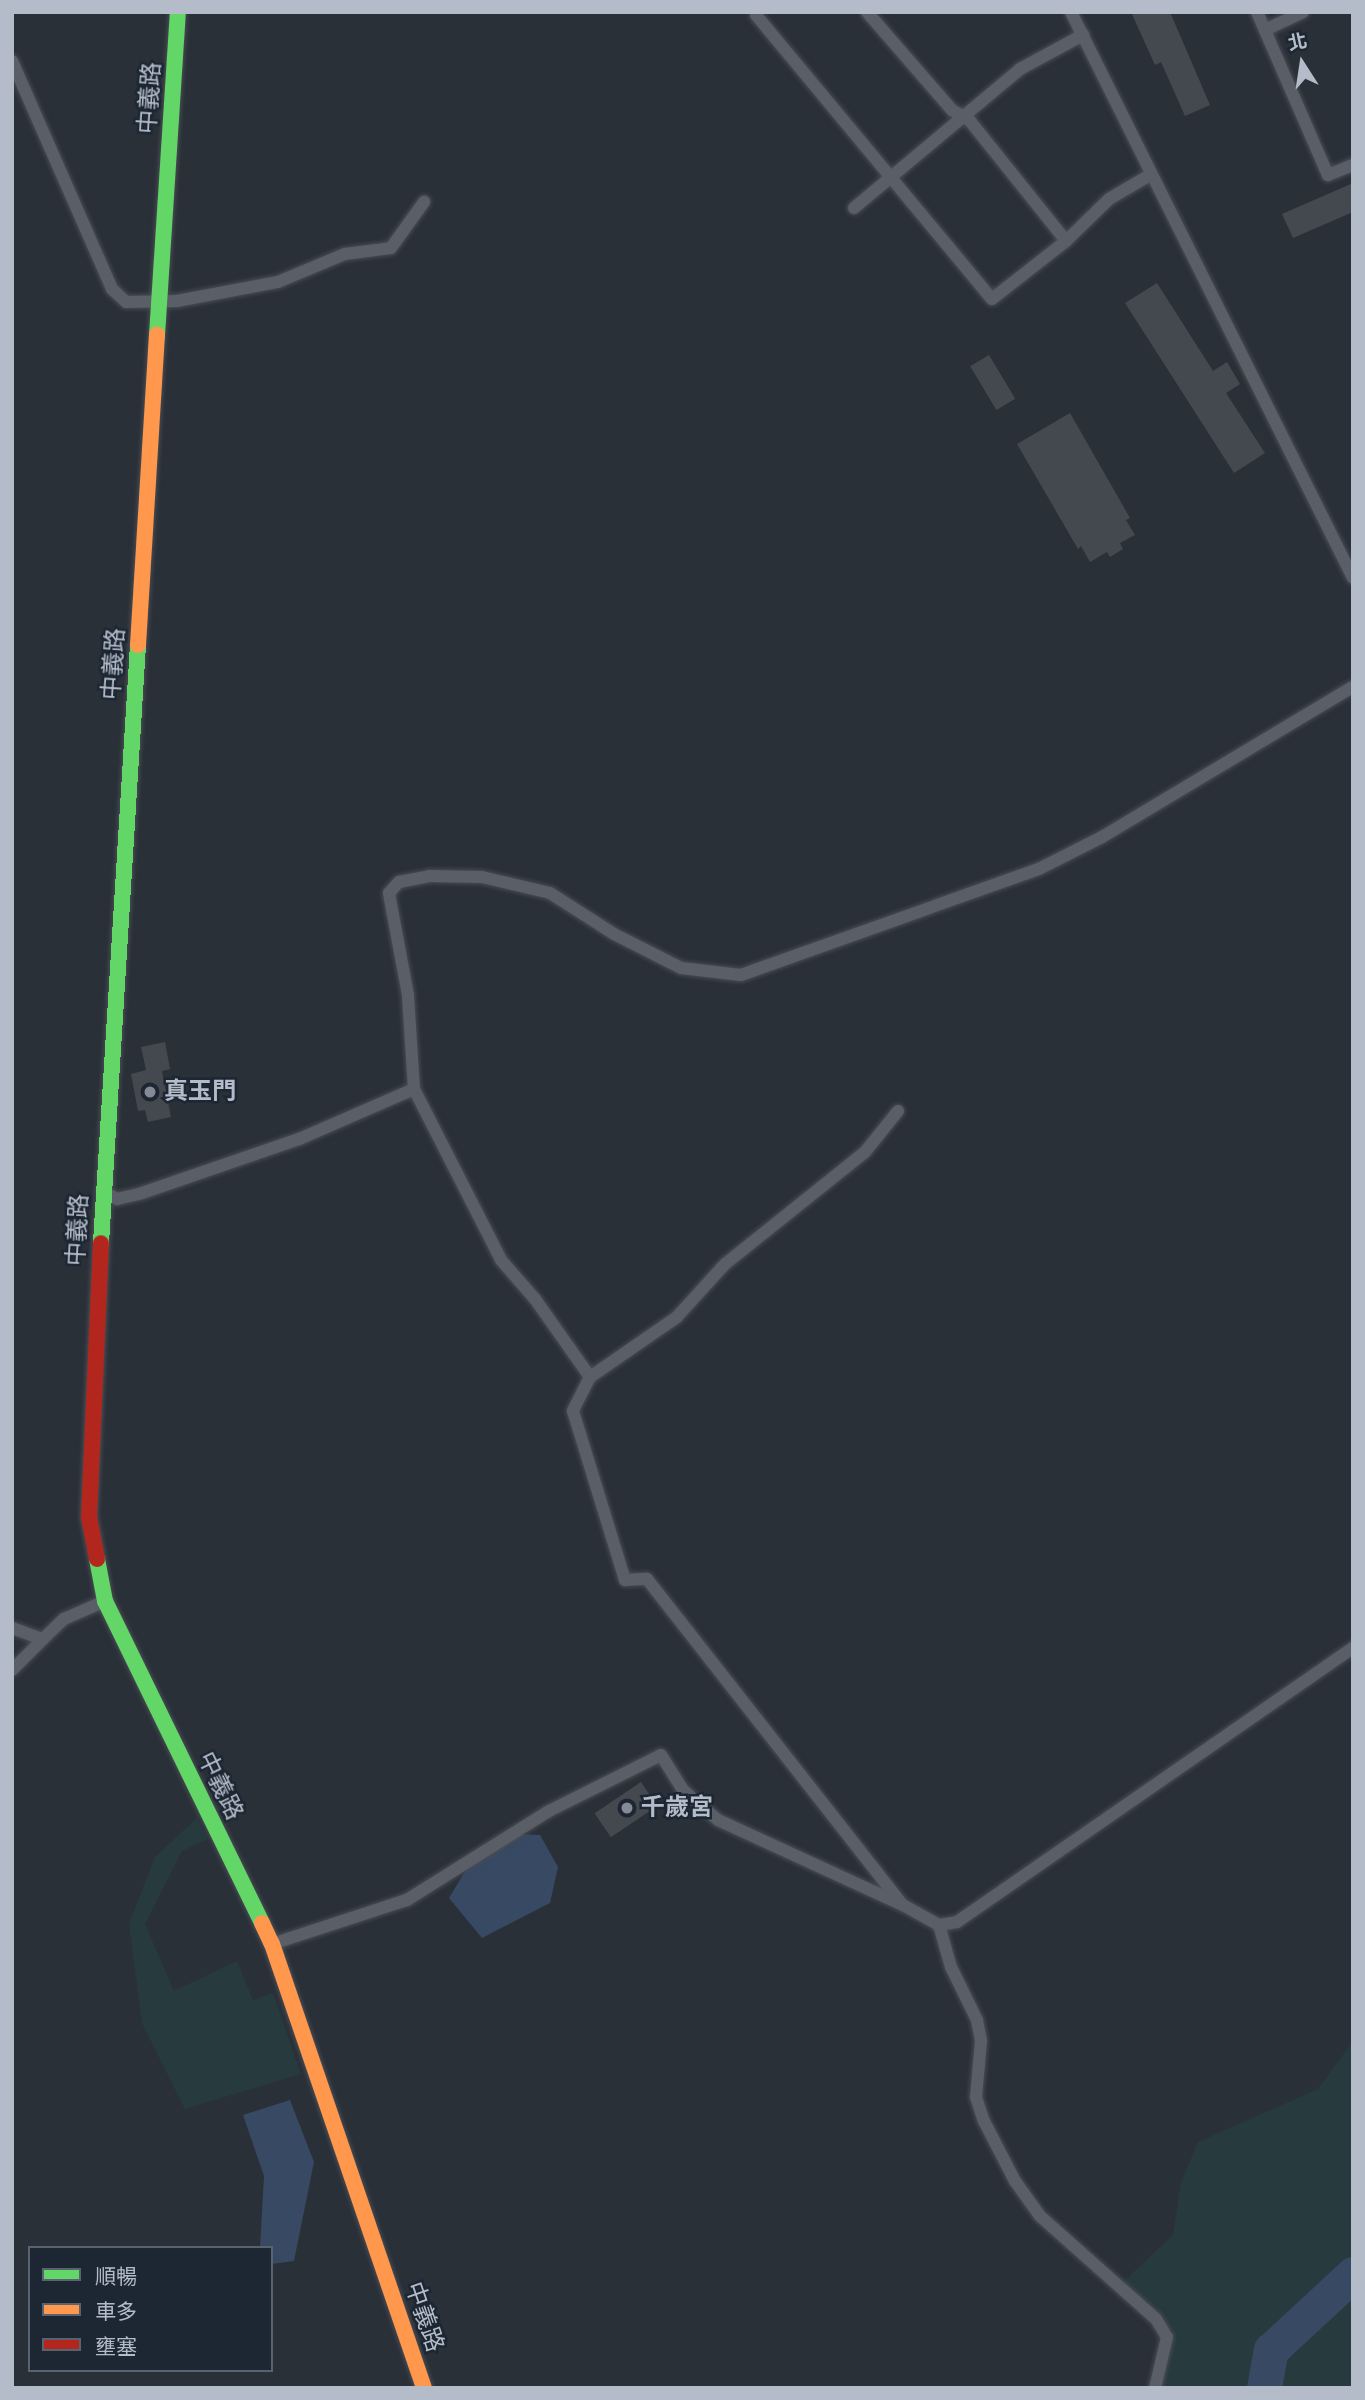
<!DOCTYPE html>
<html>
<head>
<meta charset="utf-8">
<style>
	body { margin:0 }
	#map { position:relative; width:1365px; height:2400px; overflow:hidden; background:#2a3038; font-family:"Fira Sans","Noto Sans TC",sans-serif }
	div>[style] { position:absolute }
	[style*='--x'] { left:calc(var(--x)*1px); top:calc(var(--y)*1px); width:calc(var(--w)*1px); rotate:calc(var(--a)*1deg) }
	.green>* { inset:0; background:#273a3e }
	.water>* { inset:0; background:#384963 }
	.river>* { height:35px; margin:-17.5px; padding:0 17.5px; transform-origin:17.5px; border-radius:17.5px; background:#384963 }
	.building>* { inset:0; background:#444950; transform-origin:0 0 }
	.roads { filter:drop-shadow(0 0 2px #484c53) drop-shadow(0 0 2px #484c53) }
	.lane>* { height:12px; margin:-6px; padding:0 6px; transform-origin:6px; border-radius:6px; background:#5a5e66 }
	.fast>* { height:16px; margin:-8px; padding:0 8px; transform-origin:8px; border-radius:8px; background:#63d668 }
	.slow>* { height:16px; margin:-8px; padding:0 8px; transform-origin:8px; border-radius:8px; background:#ff974d }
	.jam>* { height:16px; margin:-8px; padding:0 8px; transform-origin:8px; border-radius:8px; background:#b3261e }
	.dots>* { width:19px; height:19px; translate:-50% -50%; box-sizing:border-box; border:4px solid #1d2633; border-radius:50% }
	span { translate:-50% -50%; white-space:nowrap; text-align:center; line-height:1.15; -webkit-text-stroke:5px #1d2633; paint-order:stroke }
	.street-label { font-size:24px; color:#b4bcc9 }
	.poi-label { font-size:24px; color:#b4bcc9; font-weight:700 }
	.left { translate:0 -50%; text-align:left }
	.frame { position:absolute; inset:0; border:14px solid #b4bcc9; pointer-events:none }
	.legend { position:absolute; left:28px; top:2246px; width:245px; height:126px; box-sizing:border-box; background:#1d2633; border:2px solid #59626f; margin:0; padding:9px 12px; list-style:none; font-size:21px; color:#b4bcc9 }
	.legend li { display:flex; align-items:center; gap:14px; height:35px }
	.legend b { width:35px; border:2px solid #59626f }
	.north { position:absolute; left:1267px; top:28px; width:70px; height:70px; -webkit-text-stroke:5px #1d2633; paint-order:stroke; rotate:348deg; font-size:19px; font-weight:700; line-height:28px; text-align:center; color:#b4bcc9 }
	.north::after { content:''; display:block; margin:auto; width:24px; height:32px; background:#b4bcc9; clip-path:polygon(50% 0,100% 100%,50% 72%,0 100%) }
</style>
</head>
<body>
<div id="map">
	<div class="green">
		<div style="clip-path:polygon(197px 1818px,208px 1839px,182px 1851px,145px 1924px,174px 1991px,237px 1961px,253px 2000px,273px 1993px,301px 2074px,185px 2109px,142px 2023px,129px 1924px,155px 1857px)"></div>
		<div style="clip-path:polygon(1353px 2041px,1353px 2388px,1152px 2388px,1164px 2337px,1119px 2286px,1173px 2235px,1181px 2183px,1198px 2142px,1318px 2089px)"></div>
	</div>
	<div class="water">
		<div style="clip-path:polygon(513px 1834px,540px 1835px,558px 1867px,550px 1903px,482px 1938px,449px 1898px,470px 1863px)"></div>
		<div style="clip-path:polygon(290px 2100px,314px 2162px,294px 2261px,271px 2264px,271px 2248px,260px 2248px,264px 2176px,243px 2115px)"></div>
	</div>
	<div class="river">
		<div style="--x:1264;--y:2388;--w:39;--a:-80"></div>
		<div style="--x:1271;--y:2350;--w:112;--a:-42.8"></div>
	</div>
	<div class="building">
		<div style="clip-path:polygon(1131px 12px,1170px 12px,1210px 105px,1185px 116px,1161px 62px,1155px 65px)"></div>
		<div style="clip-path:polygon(1353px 183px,1353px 212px,1293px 238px,1282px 214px)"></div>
		<div style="clip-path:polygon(1157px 283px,1213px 371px,1227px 362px,1240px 384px,1226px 393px,1265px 453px,1234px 473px,1125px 303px)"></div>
		<div style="left:989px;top:355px;width:51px;height:22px;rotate:59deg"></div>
		<div style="clip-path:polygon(1070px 413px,1130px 518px,1126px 520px,1135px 535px,1120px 543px,1123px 549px,1110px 557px,1107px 552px,1090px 562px,1081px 546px,1078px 549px,1017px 444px)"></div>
		<div style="clip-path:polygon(165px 1042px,170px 1069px,162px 1071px,171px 1117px,148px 1122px,145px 1110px,138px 1111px,131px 1074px,146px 1070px,141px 1047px)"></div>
		<div style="left:641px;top:1782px;width:29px;height:56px;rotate:56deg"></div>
	</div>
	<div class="roads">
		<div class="lane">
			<div style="--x:867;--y:12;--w:130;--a:49.1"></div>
			<div style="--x:952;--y:110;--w:21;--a:31"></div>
			<div style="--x:970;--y:121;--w:154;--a:51.3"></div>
			<div style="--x:1071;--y:12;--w:632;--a:63.52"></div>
			<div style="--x:1257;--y:12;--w:178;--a:66.5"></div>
			<div style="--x:1328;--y:175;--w:27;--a:-22"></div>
			<div style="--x:756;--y:15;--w:369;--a:50.3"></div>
			<div style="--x:992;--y:299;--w:94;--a:-38.1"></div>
			<div style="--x:1066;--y:241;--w:60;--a:-44.3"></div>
			<div style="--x:1109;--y:199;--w:48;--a:-30.3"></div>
			<div style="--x:1265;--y:30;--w:42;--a:-25.3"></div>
			<div style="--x:12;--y:61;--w:249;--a:66.3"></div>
			<div style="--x:112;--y:289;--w:19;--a:43"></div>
			<div style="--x:126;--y:302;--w:51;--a:-1.1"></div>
			<div style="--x:177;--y:301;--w:103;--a:-10.7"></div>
			<div style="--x:278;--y:282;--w:73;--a:-22.7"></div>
			<div style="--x:345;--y:254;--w:46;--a:-7.4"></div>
			<div style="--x:391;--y:248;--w:57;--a:-54.3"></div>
			<div style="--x:854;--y:208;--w:217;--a:-39.9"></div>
			<div style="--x:1020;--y:69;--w:72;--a:-28.4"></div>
			<div style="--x:414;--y:1089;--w:192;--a:63"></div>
			<div style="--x:501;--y:1260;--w:52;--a:48.9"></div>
			<div style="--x:535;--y:1299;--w:95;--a:54.8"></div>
			<div style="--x:898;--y:1111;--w:53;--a:128.8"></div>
			<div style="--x:865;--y:1152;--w:179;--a:141.3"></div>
			<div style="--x:725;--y:1264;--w:72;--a:132.2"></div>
			<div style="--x:677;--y:1317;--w:106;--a:145.4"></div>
			<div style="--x:590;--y:1377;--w:38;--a:117"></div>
			<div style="--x:573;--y:1411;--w:177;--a:72.9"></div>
			<div style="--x:625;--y:1580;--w:22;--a:-3"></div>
			<div style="--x:647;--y:1579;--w:412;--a:51.9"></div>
			<div style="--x:106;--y:1193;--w:13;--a:29"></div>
			<div style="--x:117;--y:1199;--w:26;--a:-13"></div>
			<div style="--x:142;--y:1193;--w:166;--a:-19"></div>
			<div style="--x:299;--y:1139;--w:125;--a:-23.5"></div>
			<div style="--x:414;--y:1089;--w:94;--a:-93.7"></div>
			<div style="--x:408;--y:995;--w:104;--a:-100.6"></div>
			<div style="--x:389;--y:893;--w:15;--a:-48"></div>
			<div style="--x:399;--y:882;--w:31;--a:-11"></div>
			<div style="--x:429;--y:876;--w:53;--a:1.1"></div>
			<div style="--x:482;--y:877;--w:70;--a:13.2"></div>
			<div style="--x:550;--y:893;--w:76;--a:32.6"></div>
			<div style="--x:614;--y:934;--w:75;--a:26.9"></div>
			<div style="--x:681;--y:968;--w:60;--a:6.7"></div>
			<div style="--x:741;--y:975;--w:316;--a:-19.6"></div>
			<div style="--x:1039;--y:869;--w:71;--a:-26.9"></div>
			<div style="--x:1102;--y:837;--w:292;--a:-30.9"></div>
			<div style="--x:12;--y:1628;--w:33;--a:20"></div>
			<div style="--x:43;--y:1639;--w:29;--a:-44"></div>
			<div style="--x:64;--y:1619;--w:43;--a:-23.6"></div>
			<div style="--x:12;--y:1670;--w:44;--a:-45"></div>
			<div style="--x:939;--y:1925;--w:44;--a:74.1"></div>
			<div style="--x:951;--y:1967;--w:59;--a:63.9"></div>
			<div style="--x:977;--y:2020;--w:21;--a:79"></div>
			<div style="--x:981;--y:2041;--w:56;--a:95.1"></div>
			<div style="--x:976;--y:2097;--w:25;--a:72"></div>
			<div style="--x:984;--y:2121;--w:68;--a:62.7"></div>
			<div style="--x:1015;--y:2181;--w:43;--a:54.5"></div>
			<div style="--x:1040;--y:2216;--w:155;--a:41.6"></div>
			<div style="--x:1156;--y:2319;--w:21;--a:59"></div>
			<div style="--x:1167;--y:2337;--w:52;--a:103.2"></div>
			<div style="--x:272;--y:1944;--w:142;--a:-18.1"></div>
			<div style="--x:407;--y:1900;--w:168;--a:-32.1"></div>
			<div style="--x:549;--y:1811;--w:125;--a:-26.6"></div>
			<div style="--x:661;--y:1755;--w:41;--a:57.8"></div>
			<div style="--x:683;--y:1790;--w:46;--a:40.6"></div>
			<div style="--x:718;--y:1820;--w:204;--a:24.7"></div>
			<div style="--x:903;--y:1905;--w:41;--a:29.1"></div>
			<div style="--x:939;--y:1925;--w:18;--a:-9"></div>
			<div style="--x:957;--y:1922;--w:482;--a:-34.7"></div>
		</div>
		<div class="fast">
			<div style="--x:157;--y:335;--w:324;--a:-86.3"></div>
			<div style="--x:101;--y:1243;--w:599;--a:-86.46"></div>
			<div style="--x:97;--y:1559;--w:43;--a:79.2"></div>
			<div style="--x:105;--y:1601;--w:358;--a:64"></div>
		</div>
		<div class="slow">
			<div style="--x:138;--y:645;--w:311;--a:-86.5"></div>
			<div style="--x:262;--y:1923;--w:23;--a:65"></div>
			<div style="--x:272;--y:1944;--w:469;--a:71.1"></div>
		</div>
		<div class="jam">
			<div style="--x:97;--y:1559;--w:43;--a:-100.8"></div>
			<div style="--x:89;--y:1517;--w:274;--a:-87.5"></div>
		</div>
	</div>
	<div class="dots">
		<div style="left:150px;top:1092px;background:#848b96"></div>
		<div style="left:627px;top:1808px;background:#848b96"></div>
	</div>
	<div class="street-label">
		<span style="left:150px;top:98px;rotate:-86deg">中義路</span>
		<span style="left:114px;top:664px;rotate:-86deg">中義路</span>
		<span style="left:78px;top:1230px;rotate:-87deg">中義路</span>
		<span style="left:220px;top:1786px;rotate:64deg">中義路</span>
		<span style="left:424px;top:2317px;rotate:71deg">中義路</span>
	</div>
	<div class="poi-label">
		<span class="left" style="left:164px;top:1092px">真玉門</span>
		<span class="left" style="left:641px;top:1808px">千歲宮</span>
	</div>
	<div class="frame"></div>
	<ul class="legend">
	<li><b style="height:9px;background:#63d668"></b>順暢</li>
	<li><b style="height:9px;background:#ff974d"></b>車多</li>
	<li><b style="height:9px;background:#b3261e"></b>壅塞</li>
	</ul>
	<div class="north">北</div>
</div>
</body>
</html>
